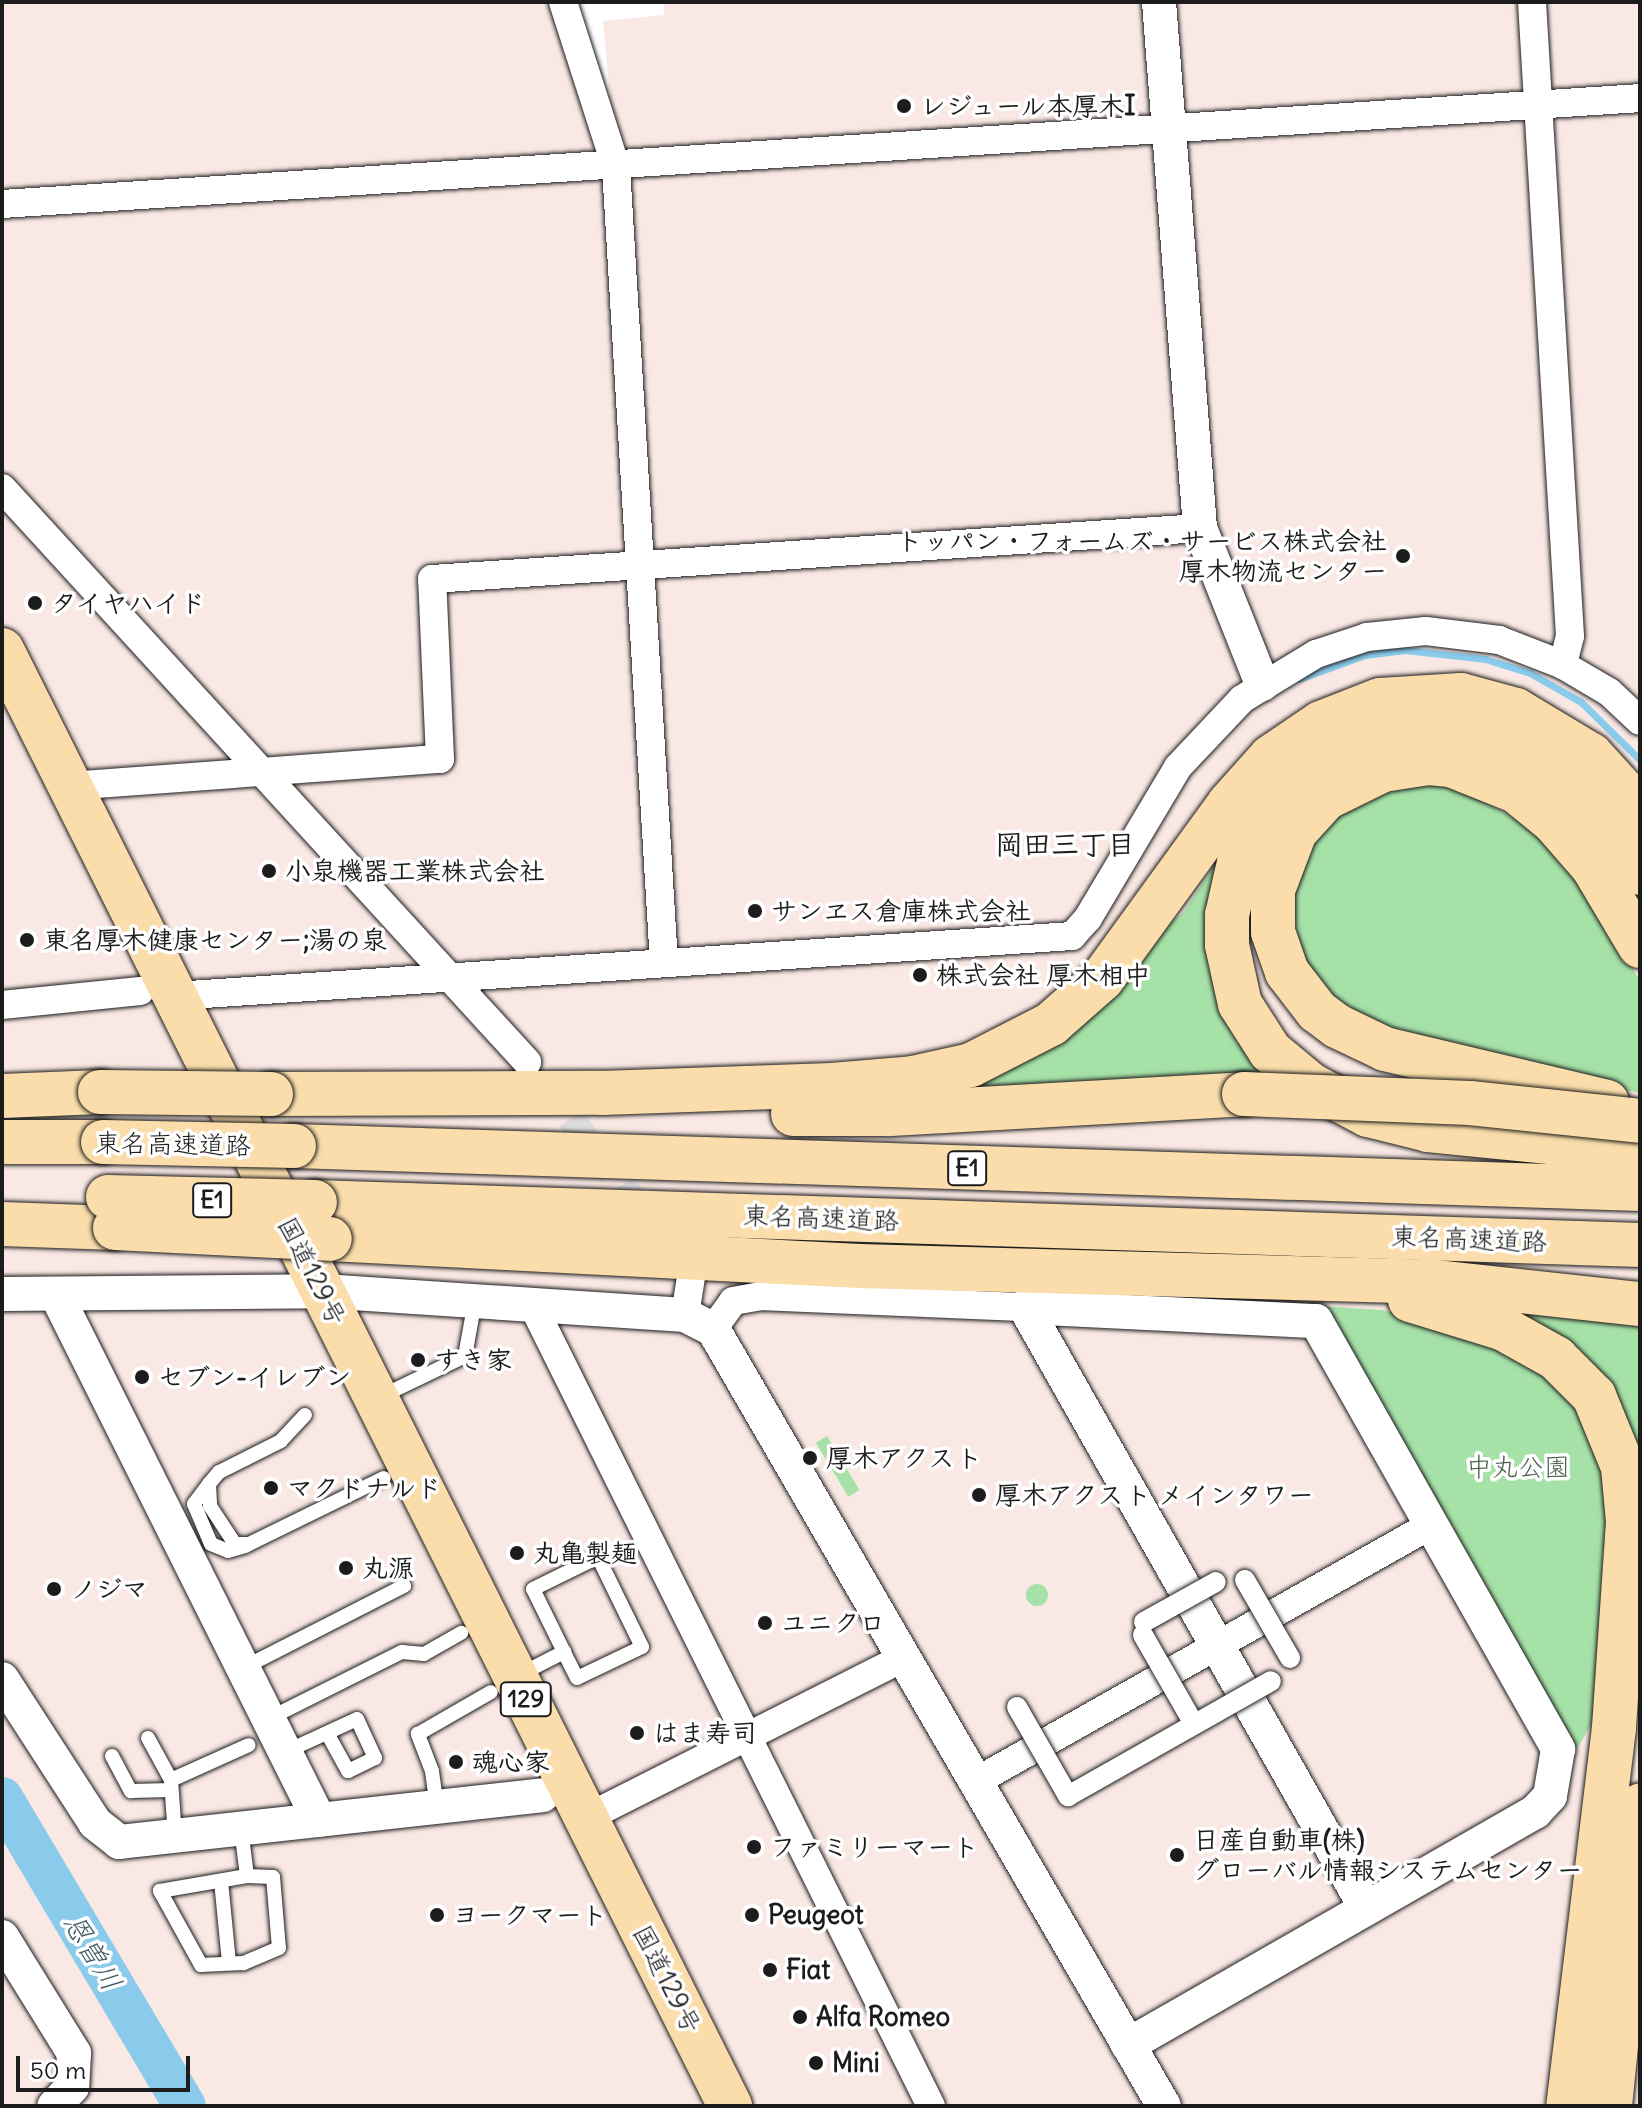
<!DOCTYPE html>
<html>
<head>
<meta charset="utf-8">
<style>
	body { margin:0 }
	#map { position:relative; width:1642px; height:2108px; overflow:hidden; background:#fff; font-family:Delius,"Klee One",sans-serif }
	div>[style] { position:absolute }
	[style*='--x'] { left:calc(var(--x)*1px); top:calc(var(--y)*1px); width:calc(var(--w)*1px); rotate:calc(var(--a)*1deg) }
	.built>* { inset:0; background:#f9e8e4 }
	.green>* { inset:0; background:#a6e2a8; transform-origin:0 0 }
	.round { border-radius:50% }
	.stream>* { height:7px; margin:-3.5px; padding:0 3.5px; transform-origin:3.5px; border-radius:3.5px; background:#8acbeb }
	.river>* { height:42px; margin:-21px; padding:0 21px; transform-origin:21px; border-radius:21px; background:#8acbeb }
	.minor-tunnel>* { height:28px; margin-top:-14px; transform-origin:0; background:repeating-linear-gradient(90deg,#ddd 0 28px,transparent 0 42px) }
	.roads { filter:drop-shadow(0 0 2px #1c1c1c) drop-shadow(0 0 2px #1c1c1c) }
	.service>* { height:14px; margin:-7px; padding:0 7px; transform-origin:7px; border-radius:7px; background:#fff }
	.minor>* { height:28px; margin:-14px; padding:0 14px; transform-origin:14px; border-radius:14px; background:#fff }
	.tertiary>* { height:34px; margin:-17px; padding:0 17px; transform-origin:17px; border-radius:17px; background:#fff }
	.trunk>* { height:44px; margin:-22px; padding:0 22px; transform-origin:22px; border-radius:22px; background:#faddab }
	.motorway>* { height:44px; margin:-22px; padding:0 22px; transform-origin:22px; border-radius:22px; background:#faddab }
	.bridges { filter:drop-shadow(0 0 2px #1c1c1c) drop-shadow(0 0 2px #1c1c1c) }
	.pedestrian-bridge>* { height:20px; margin:-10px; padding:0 10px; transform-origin:10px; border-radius:10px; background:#fff }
	.motorway-bridge>* { height:44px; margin:-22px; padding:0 22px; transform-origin:22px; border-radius:22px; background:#faddab }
	.dots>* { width:22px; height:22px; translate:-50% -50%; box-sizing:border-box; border:4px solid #fff; border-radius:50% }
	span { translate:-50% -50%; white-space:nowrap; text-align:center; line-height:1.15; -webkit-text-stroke:7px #fff; paint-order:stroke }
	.shield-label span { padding:2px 6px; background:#fff; border:2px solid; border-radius:6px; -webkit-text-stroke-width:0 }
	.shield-label { font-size:24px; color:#1c1c1c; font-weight:700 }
	.poi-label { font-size:26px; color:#1c1c1c; font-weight:700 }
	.left { translate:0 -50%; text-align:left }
	.right { translate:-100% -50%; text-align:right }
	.street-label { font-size:26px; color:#1c1c1c }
	.park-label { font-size:26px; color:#4c614d }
	.neighbourhood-label { font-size:28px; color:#1c1c1c; font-weight:700 }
	.water-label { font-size:28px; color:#425964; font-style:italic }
	.frame { position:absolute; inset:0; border:4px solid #1c1c1c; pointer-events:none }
	.scale { position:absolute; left:16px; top:2056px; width:174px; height:36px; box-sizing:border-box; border:4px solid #1c1c1c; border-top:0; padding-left:10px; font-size:24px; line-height:28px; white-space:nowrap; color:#1c1c1c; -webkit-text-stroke:6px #fff; paint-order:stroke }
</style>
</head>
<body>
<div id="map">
	<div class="built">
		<div style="clip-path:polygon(2px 2px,551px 2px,614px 143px,603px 21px,664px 15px,664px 2px,1640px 2px,1640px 2106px,2px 2106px)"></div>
	</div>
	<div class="green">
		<div style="clip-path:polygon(1433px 784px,1464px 791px,1525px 824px,1583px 883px,1640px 981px,1640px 1093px,1435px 1049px,1384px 1031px,1331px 996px,1310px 970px,1297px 933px,1293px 900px,1308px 849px,1326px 823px,1375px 791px)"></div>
		<div style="clip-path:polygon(1231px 840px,1221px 861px,1282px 1082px,980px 1091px,949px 1085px,1183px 913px)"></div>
		<div style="clip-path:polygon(1321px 1306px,1381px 1310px,1452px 1323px,1569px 1384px,1614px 1488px,1601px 1708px,1577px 1749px)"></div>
		<div style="clip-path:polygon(1495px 1306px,1640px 1318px,1640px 1653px,1637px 1480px)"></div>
		<div style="left:827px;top:1436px;width:63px;height:13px;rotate:59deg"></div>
		<div class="round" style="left:1026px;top:1584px;width:22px;height:22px"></div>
	</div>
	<div class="stream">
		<div style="--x:1299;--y:679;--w:70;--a:-20"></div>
		<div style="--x:1365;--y:655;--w:40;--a:-7.1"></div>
		<div style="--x:1405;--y:650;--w:81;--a:6.4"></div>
		<div style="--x:1485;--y:659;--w:47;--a:17.3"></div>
		<div style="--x:1530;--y:673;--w:59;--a:29.6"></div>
		<div style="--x:1581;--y:702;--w:83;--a:44.5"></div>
	</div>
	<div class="river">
		<div style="--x:2;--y:1798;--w:358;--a:59.3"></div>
	</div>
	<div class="minor-tunnel">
		<div style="--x:545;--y:1085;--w:170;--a:52.7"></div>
	</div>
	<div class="roads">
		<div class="service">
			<div style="--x:380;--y:1397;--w:94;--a:-25.8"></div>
			<div style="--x:465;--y:1356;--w:56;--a:-79.7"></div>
			<div style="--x:305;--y:1415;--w:35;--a:133"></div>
			<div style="--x:281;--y:1441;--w:69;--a:153.4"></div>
			<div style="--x:219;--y:1472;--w:16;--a:130"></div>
			<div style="--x:209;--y:1484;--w:22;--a:87"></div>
			<div style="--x:210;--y:1506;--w:45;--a:56.7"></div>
			<div style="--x:235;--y:1544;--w:14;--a:0"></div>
			<div style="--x:249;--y:1544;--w:150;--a:-26.1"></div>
			<div style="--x:209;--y:1484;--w:25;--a:127"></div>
			<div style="--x:194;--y:1504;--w:43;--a:67"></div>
			<div style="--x:211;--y:1544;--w:18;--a:22"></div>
			<div style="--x:228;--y:1551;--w:18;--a:-16"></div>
			<div style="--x:243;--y:1668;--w:181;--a:-27"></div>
			<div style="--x:519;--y:1675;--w:51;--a:-27.1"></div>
			<div style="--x:564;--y:1652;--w:70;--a:-116.2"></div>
			<div style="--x:533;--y:1589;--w:72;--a:-26.2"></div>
			<div style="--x:598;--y:1557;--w:100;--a:63.9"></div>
			<div style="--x:642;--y:1647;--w:72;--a:154.5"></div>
			<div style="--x:577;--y:1678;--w:29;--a:-117"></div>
			<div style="--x:268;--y:1719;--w:150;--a:-26.6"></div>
			<div style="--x:402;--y:1652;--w:22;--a:5"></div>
			<div style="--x:424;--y:1654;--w:43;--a:-29.6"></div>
			<div style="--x:148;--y:1738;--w:48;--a:61.3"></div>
			<div style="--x:285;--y:1752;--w:79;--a:-24.6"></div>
			<div style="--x:357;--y:1719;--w:43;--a:65.2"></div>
			<div style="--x:375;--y:1758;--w:30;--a:154"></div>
			<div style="--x:348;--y:1771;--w:43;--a:-118.9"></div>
			<div style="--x:112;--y:1756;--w:40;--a:62"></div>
			<div style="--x:131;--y:1791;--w:40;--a:-1.4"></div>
			<div style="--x:437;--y:1807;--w:36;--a:-98"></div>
			<div style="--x:432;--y:1771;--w:40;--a:-111"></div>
			<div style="--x:418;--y:1734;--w:84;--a:-29.9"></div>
			<div style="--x:241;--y:1829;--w:47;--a:82.7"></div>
			<div style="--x:175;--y:1837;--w:57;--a:-94"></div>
			<div style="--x:171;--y:1780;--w:85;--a:-24.2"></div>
			<div style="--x:247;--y:1876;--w:26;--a:2"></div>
			<div style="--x:273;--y:1877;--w:71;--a:85.2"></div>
			<div style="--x:279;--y:1948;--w:39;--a:157"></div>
			<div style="--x:243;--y:1963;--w:42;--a:177.3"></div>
			<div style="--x:201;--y:1965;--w:85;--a:-119"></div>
			<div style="--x:160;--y:1891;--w:88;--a:-9.8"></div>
			<div style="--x:221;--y:1881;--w:82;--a:84.4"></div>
		</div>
		<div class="minor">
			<div style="--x:563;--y:2;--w:173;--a:72.2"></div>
			<div style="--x:616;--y:167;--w:797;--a:86.55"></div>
			<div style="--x:1532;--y:2;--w:635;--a:86.57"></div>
			<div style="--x:1570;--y:636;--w:30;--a:104"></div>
			<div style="--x:2;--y:204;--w:1641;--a:-3.7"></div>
			<div style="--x:2;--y:488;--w:778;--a:47.55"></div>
			<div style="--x:69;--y:786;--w:372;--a:-4.2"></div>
			<div style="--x:440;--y:759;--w:180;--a:-92.5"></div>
			<div style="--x:432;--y:579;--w:770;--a:-3.8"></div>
			<div style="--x:174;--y:996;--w:900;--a:-3.82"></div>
			<div style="--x:1072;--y:936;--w:24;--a:-48"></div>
			<div style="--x:1088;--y:918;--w:176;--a:-59.2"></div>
			<div style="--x:1178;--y:767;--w:93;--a:-46.7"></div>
			<div style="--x:1242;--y:699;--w:87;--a:-31.3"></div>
			<div style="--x:1316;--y:654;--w:54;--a:-18.4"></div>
			<div style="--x:1367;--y:637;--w:59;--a:-5.8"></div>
			<div style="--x:1426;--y:631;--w:74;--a:7"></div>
			<div style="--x:1499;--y:640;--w:69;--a:21.3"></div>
			<div style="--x:1563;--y:665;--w:53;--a:30.4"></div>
			<div style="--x:1609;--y:692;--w:42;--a:43.1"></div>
			<div style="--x:2;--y:1005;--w:139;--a:-5.8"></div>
			<div style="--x:532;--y:1304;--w:896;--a:63.55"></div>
			<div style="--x:685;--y:1315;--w:38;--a:-81"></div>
			<div style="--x:713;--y:1329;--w:34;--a:-54"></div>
			<div style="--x:733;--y:1301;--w:28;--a:-10"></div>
			<div style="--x:761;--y:1296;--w:264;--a:2.4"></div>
			<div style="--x:975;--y:1782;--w:523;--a:-29.41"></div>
			<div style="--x:586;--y:1818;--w:355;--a:-26.8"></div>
		</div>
		<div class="tertiary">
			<div style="--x:1159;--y:2;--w:528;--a:85.54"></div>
			<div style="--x:1200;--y:528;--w:168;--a:68.3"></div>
			<div style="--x:2;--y:1294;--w:321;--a:-0.5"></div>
			<div style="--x:323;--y:1291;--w:363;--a:3.8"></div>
			<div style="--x:685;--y:1315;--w:31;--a:27"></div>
			<div style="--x:713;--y:1329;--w:898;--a:59.87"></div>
			<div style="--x:56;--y:1294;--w:588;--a:63.43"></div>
			<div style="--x:1025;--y:1307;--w:291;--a:2.8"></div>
			<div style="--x:1316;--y:1321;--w:492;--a:60.5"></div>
			<div style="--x:1558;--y:1749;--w:48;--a:99.7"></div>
			<div style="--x:1550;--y:1796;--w:22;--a:133"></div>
			<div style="--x:1535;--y:1812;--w:469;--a:150.2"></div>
			<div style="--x:1025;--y:1307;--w:691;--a:60.43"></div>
			<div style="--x:2;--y:1679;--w:171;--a:57.1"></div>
			<div style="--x:95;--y:1823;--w:31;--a:38"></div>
			<div style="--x:119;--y:1842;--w:426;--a:-6.3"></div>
			<div style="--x:2;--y:1937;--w:137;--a:58.2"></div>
			<div style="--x:74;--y:2053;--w:34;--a:93"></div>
			<div style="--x:72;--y:2087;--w:26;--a:133"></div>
		</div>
		<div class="trunk">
			<div style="--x:2;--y:650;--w:1628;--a:63.43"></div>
		</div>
		<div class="motorway">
			<div style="--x:1640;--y:873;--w:99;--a:-124.3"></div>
			<div style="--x:1584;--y:791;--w:56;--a:-142.3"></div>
			<div style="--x:1540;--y:757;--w:74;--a:-157.9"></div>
			<div style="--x:1471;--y:729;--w:49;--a:-174.2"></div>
			<div style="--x:1422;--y:724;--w:77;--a:167.2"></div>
			<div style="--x:1347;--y:741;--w:79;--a:143.3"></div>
			<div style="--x:1284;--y:788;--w:83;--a:122.2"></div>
			<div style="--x:1240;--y:858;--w:58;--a:102.8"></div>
			<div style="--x:1227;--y:915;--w:30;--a:90"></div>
			<div style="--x:1227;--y:945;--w:60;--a:77.6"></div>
			<div style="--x:1240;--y:1004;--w:56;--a:57.4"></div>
			<div style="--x:1270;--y:1051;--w:53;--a:39.7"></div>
			<div style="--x:1311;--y:1085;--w:64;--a:27.8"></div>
			<div style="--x:1368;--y:1115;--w:62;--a:14"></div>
			<div style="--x:1428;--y:1130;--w:213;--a:5.7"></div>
			<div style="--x:271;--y:1094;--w:331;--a:-0.2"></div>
			<div style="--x:602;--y:1093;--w:230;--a:-2"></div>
			<div style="--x:832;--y:1085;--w:81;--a:-4.9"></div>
			<div style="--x:913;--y:1078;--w:59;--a:-12.6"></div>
			<div style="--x:971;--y:1065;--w:90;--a:-27.1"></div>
			<div style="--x:1051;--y:1024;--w:68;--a:-41.4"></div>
			<div style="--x:1102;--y:979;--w:216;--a:-54"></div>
			<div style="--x:1229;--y:804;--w:63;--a:-48.2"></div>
			<div style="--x:1271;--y:757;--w:60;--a:-34.2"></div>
			<div style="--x:1321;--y:723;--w:63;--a:-21.3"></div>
			<div style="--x:1380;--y:700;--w:81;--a:-3.5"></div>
			<div style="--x:1461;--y:695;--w:57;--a:15.3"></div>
			<div style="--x:1516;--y:710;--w:87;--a:31"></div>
			<div style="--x:1591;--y:755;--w:73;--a:47.8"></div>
			<div style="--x:2;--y:1096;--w:98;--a:-2.3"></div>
			<div style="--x:1607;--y:1102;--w:228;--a:-166.6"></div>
			<div style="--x:1385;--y:1049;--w:53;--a:-154.4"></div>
			<div style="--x:1337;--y:1026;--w:25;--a:-143"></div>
			<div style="--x:1317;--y:1011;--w:49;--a:-127.6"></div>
			<div style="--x:1287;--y:972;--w:42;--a:-109.3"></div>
			<div style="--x:1273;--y:932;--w:42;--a:-90"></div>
			<div style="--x:1273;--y:890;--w:62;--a:-69.2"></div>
			<div style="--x:1295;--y:832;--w:46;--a:-47.6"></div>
			<div style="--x:1326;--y:798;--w:64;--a:-26.2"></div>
			<div style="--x:1383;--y:770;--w:46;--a:-8.8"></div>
			<div style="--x:1428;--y:763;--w:23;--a:5"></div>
			<div style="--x:1451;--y:765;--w:70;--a:21.8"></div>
			<div style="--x:1516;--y:791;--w:49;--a:39.2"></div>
			<div style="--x:1554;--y:822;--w:60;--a:49.1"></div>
			<div style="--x:1593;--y:867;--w:92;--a:59.3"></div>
			<div style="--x:793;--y:1114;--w:97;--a:0"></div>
			<div style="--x:890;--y:1114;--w:355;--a:-3.2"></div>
			<div style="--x:2;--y:1142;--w:101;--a:0"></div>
			<div style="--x:294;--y:1146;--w:1347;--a:1.83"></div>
			<div style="--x:315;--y:1202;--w:1326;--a:1.86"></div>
			<div style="--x:2;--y:1224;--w:113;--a:2"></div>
			<div style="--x:330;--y:1239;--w:530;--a:2.92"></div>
			<div style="--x:859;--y:1266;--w:578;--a:1.59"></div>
			<div style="--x:1437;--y:1282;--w:204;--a:6.2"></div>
			<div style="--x:1410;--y:1300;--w:98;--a:17.1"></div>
			<div style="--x:1504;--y:1329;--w:60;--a:29.1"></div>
			<div style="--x:1556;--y:1358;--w:54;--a:45"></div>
			<div style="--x:1594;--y:1396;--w:77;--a:67.8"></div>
			<div style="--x:1623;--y:1467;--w:55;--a:84.8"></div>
			<div style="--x:1628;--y:1522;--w:206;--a:93.9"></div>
			<div style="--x:1614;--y:1728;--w:381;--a:96.9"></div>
			<div style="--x:1610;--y:2106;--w:302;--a:-84.3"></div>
		</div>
	</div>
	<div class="bridges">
		<div class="pedestrian-bridge">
			<div style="--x:1245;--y:1580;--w:90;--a:60"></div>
			<div style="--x:1144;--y:1622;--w:82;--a:-29.1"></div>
			<div style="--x:1143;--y:1635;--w:103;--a:60.2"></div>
			<div style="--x:1017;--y:1707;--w:103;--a:60.2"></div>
			<div style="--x:1068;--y:1796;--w:233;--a:-29.5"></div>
		</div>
		<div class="motorway-bridge">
			<div style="--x:100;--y:1092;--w:171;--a:0.7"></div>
			<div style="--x:1244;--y:1094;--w:226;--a:2.3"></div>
			<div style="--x:1470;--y:1103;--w:171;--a:6"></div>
			<div style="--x:103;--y:1142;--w:191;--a:1.2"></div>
			<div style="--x:108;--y:1197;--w:207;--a:1.4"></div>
			<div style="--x:115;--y:1228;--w:215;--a:2.9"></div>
		</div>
	</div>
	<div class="dots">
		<div style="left:904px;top:106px;background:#1c1c1c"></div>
		<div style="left:1403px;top:556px;background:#1c1c1c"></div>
		<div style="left:35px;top:603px;background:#1c1c1c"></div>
		<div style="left:269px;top:871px;background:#1c1c1c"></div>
		<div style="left:755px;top:911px;background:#1c1c1c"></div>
		<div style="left:27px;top:940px;background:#1c1c1c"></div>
		<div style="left:920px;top:975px;background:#1c1c1c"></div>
		<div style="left:418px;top:1360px;background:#1c1c1c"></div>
		<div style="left:142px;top:1377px;background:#1c1c1c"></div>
		<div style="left:810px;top:1458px;background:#1c1c1c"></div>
		<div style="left:271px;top:1488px;background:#1c1c1c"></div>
		<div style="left:979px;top:1495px;background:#1c1c1c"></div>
		<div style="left:517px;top:1553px;background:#1c1c1c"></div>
		<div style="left:346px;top:1568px;background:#1c1c1c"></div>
		<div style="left:54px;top:1589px;background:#1c1c1c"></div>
		<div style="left:765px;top:1623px;background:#1c1c1c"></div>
		<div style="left:637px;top:1733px;background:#1c1c1c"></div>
		<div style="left:456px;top:1762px;background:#1c1c1c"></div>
		<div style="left:754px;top:1847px;background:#1c1c1c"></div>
		<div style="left:1177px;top:1855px;background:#1c1c1c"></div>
		<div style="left:437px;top:1915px;background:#1c1c1c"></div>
		<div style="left:752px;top:1915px;background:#1c1c1c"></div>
		<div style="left:770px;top:1970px;background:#1c1c1c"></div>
		<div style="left:800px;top:2017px;background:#1c1c1c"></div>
		<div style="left:816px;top:2063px;background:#1c1c1c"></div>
	</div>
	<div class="shield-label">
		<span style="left:967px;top:1168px">E1</span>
		<span style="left:212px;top:1200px">E1</span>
		<span style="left:526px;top:1699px">129</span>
	</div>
	<div class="poi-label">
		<span class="left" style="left:920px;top:106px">レジュール本厚木I</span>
		<span class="right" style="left:1387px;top:556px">トッパン・フォームズ・サービス株式会社<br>厚木物流センター</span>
		<span class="left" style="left:51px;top:603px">タイヤハイド</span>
		<span class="left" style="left:285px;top:871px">小泉機器工業株式会社</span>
		<span class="left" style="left:771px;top:911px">サンヱス倉庫株式会社</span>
		<span class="left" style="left:43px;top:940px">東名厚木健康センター;湯の泉</span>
		<span class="left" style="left:936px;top:975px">株式会社 厚木相中</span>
		<span class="left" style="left:434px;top:1360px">すき家</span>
		<span class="left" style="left:158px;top:1377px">セブン-イレブン</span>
		<span class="left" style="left:826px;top:1458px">厚木アクスト</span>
		<span class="left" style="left:287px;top:1488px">マクドナルド</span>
		<span class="left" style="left:995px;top:1495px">厚木アクスト メインタワー</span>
		<span class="left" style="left:533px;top:1553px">丸亀製麺</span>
		<span class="left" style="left:362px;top:1568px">丸源</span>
		<span class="left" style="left:70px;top:1589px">ノジマ</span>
		<span class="left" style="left:781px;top:1623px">ユニクロ</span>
		<span class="left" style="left:653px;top:1733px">はま寿司</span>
		<span class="left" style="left:472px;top:1762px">魂心家</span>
		<span class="left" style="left:1193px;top:1855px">日産自動車(株)<br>グローバル情報システムセンター</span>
		<span class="left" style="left:770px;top:1847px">ファミリーマート</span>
		<span class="left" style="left:453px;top:1915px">ヨークマート</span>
		<span class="left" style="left:768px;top:1915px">Peugeot</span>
		<span class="left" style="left:786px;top:1970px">Fiat</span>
		<span class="left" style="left:816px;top:2017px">Alfa Romeo</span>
		<span class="left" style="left:832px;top:2063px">Mini</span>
	</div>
	<div class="street-label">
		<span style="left:173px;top:1144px;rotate:1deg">東名高速道路</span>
		<span style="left:821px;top:1218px;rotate:2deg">東名高速道路</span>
		<span style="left:1469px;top:1239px;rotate:2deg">東名高速道路</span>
		<span style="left:312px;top:1271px;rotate:63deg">国道129号</span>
		<span style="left:667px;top:1979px;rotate:63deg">国道129号</span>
	</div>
	<div class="park-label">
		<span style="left:1518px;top:1467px">中丸公園</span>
	</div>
	<div class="neighbourhood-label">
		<span style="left:1065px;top:844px">岡田三丁目</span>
	</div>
	<div class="water-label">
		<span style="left:93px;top:1952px;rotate:59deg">恩曽川</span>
	</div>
	<div class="frame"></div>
	<div class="scale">50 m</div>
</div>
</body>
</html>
